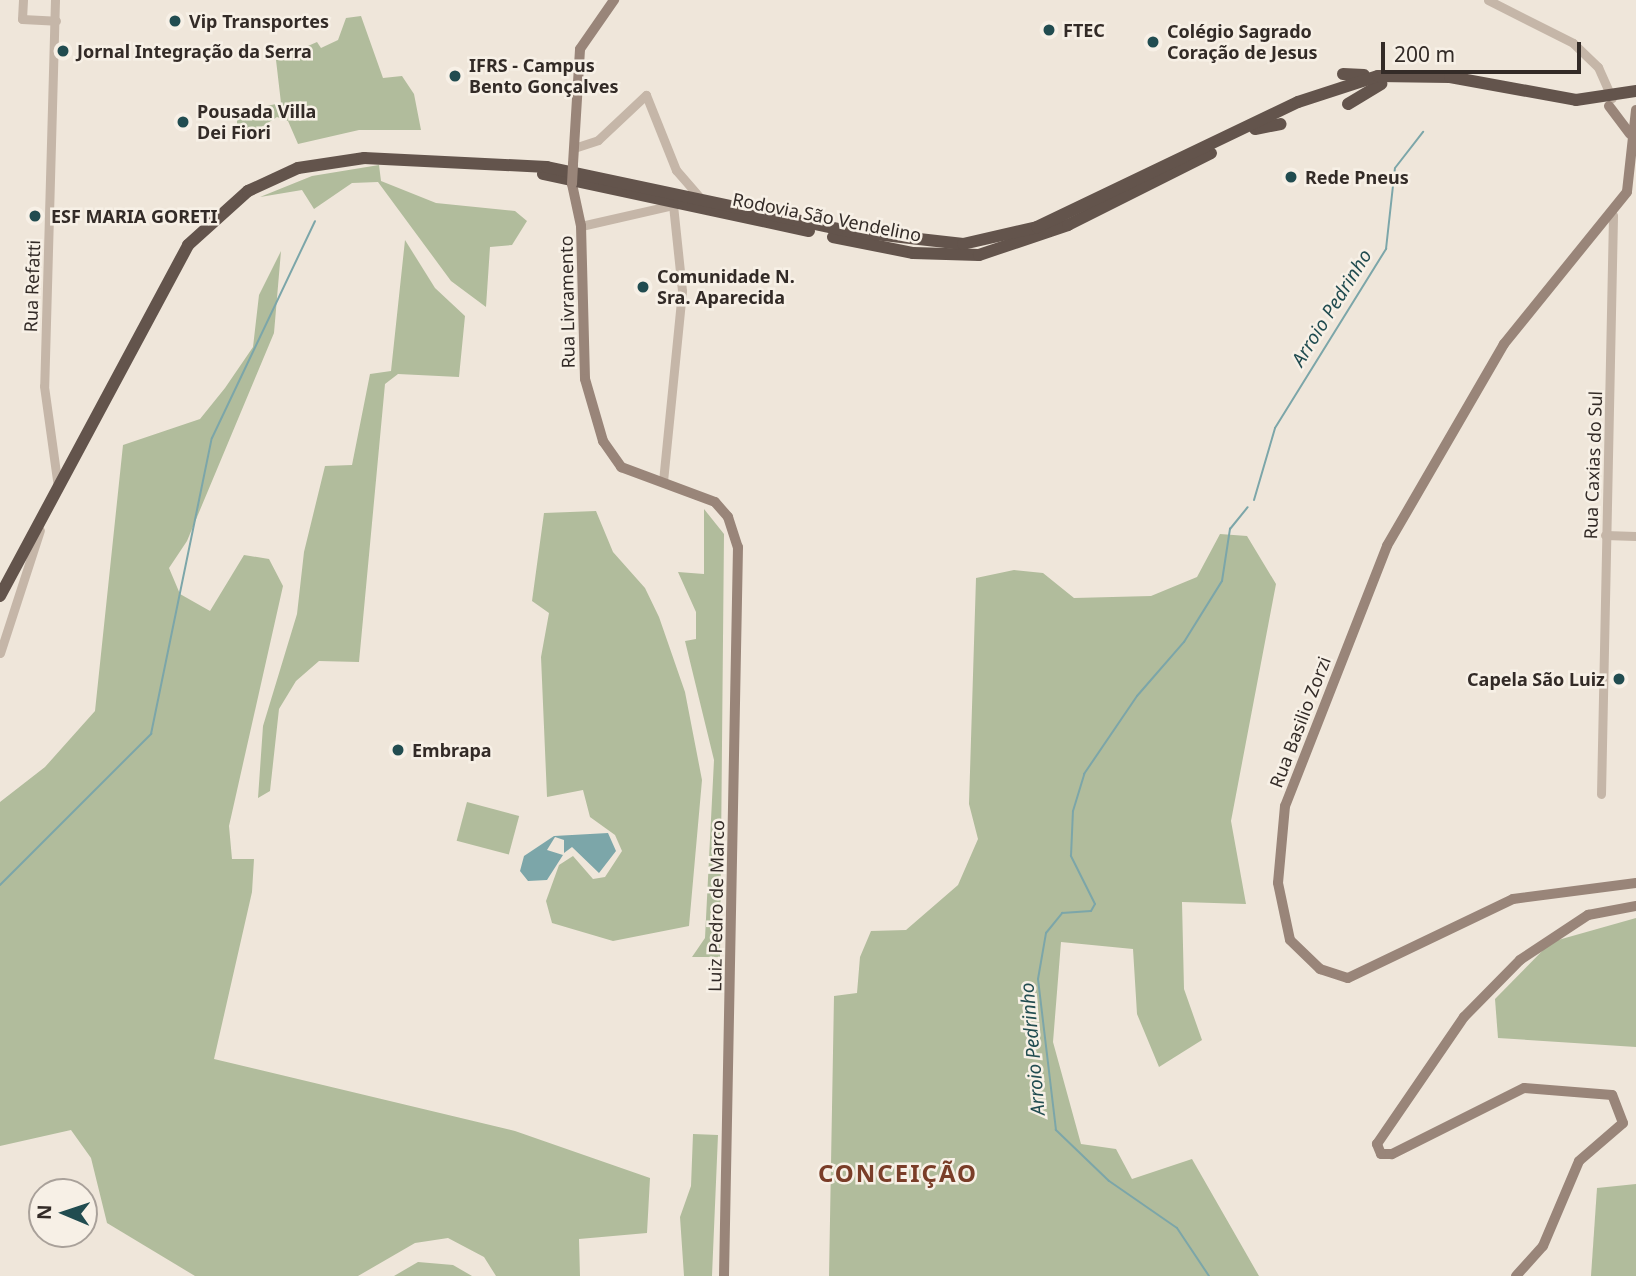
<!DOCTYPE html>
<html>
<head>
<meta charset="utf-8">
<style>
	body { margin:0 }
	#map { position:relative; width:1636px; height:1276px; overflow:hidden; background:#efe6da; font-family:"Noto Sans",sans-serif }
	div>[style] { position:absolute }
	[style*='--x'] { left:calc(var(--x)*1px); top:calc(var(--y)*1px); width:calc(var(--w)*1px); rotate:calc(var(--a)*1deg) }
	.green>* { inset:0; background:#b1bc9c; transform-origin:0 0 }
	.water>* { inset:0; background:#7ca6a9 }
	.stream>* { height:2px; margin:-1px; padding:0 1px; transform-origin:1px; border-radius:1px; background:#7ca6a9 }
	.tertiary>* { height:9px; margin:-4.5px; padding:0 4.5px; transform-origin:4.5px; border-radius:4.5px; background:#c5b6a8 }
	.secondary>* { height:10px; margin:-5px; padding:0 5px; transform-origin:5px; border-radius:5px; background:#998579 }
	.trunk>* { height:12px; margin:-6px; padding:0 6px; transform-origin:6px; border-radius:6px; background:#63544c }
	.secondary-bridge>* { height:10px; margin:-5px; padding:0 5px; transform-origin:5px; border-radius:5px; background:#998579 }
	.dots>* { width:19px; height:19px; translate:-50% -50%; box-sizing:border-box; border:4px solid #f7f0e6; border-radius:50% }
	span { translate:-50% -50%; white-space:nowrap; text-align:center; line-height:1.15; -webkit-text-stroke:5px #f7f0e6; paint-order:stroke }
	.poi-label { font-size:18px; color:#332b27; font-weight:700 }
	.left { translate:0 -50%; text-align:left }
	.right { translate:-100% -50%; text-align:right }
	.street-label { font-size:18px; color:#332b27 }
	.water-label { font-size:19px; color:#214c50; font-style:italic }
	.district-label { font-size:24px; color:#7a3d28; font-weight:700; letter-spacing:2px }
	.north { position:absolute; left:28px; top:1178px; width:70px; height:70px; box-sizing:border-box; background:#f7f0e6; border:2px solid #a9a19a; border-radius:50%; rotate:272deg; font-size:19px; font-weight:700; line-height:28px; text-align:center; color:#332b27 }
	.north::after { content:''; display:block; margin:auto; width:24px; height:32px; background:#214c50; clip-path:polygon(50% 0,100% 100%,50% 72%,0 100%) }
	.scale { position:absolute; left:1381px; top:42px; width:200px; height:32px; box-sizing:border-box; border:4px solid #332b27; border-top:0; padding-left:9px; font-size:21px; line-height:24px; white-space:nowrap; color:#332b27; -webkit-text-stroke:5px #f7f0e6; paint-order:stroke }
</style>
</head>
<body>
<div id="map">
	<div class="green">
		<div style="clip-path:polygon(361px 16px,383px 78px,402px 76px,414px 94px,421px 130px,359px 130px,298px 144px,288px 121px,277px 117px,257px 130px,237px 130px,237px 112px,281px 103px,276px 60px,317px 42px,321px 48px,338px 40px,346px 18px)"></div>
		<div style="clip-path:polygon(379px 165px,381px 181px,436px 203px,515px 211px,527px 221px,512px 245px,490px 247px,486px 307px,451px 281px,378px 182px,352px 183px,314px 209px,302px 190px,260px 197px,312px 176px)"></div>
		<div style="clip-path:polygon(405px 240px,435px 288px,465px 316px,459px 377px,398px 374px,385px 384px,359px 662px,319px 661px,296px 681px,279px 709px,270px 791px,258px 798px,263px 726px,297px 614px,304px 552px,325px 466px,352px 465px,370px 374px,391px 371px)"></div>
		<div style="clip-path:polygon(281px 251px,274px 333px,187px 541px,169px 568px,180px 594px,210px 611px,244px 555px,269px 559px,283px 586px,229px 826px,232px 859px,254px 859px,252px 892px,214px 1059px,515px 1131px,650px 1178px,647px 1233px,579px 1239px,580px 1276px,496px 1276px,484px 1257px,448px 1238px,415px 1243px,358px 1276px,195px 1276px,107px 1223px,91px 1158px,71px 1130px,0 1146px,0 802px,45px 767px,95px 711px,123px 445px,200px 419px,225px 388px,253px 347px,259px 295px)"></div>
		<div style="clip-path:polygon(704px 509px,724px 534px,720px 957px,692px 957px,705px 938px,714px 760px,685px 641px,696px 639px,696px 612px,678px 572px,704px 574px)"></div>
		<div style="clip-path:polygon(596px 511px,613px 552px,645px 588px,659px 617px,685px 692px,702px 780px,689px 926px,613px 941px,552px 923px,546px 901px,559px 865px,573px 856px,593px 879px,605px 877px,622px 851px,615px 835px,590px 817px,583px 790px,547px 797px,541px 657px,549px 613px,532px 601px,544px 513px)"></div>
		<div style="clip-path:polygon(1220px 534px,1247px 536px,1276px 584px,1231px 821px,1246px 904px,1182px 902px,1184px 989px,1202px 1040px,1159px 1067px,1137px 1014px,1133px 949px,1061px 942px,1053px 1042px,1081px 1144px,1116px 1149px,1132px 1179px,1192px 1159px,1259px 1276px,829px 1276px,834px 996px,857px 993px,860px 957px,871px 931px,906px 930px,958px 885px,978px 839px,969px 804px,976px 578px,1014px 570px,1043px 573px,1074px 598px,1151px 596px,1197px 577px)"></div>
		<div style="left:467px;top:802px;width:54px;height:40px;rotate:15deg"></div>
		<div style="clip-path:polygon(1636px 918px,1636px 1047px,1498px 1038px,1495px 999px,1551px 942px)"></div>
		<div style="clip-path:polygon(693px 1134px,718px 1135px,712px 1276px,684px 1276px,680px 1217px,691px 1186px)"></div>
		<div style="clip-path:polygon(1636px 1184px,1636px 1276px,1591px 1276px,1597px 1188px)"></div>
		<div style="clip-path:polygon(418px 1262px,453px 1265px,472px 1276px,394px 1276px)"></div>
	</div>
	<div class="water">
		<div style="clip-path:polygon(608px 833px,616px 851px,599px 873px,572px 847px,564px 853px,564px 840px,555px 837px,547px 850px,563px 855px,547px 880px,528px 881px,520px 871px,524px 856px,554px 836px)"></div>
	</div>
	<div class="stream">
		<div style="--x:1254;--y:500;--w:75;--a:-73.7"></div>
		<div style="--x:1275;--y:428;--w:211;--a:-58.2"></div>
		<div style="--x:1386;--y:249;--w:81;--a:-83.7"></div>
		<div style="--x:1395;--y:168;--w:46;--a:-52.1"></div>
		<div style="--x:0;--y:885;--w:214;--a:-45"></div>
		<div style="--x:151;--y:734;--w:302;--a:-78.4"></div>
		<div style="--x:212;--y:438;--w:240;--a:-64.6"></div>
		<div style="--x:1209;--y:1276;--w:58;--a:-123.7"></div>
		<div style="--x:1177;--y:1228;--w:83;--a:-145.3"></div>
		<div style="--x:1109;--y:1181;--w:74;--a:-136.1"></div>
		<div style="--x:1056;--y:1130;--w:152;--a:-96.8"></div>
		<div style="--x:1038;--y:979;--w:47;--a:-80.1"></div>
		<div style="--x:1046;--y:933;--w:26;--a:-51"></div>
		<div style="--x:1062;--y:913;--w:29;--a:-4"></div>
		<div style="--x:1091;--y:911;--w:8;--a:-60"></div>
		<div style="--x:1095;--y:904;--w:54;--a:-116.6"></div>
		<div style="--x:1071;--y:856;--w:45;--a:-87.5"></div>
		<div style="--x:1073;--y:811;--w:39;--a:-73"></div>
		<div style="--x:1084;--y:774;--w:94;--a:-55.8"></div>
		<div style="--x:1137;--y:696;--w:72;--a:-49"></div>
		<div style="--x:1184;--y:642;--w:72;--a:-58.1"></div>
		<div style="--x:1222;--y:581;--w:53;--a:-81.3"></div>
		<div style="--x:1230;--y:529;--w:28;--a:-51"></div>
	</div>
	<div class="tertiary">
		<div style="--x:23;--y:0;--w:19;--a:93"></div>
		<div style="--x:22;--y:19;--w:34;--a:3"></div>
		<div style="--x:55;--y:0;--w:386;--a:91.6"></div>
		<div style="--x:44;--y:386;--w:102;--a:82.1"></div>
		<div style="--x:1488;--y:0;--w:95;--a:26.8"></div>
		<div style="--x:1573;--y:43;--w:35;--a:44"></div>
		<div style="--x:1598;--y:67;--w:34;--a:66"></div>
		<div style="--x:574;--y:148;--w:25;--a:-18"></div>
		<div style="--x:598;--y:140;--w:66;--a:-43.2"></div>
		<div style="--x:646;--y:95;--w:81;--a:68.2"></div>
		<div style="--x:676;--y:170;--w:35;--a:49"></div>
		<div style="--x:581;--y:226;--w:94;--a:-12.9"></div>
		<div style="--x:673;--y:205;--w:86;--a:84"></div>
		<div style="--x:682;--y:291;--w:191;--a:95.7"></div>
		<div style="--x:1605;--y:535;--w:31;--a:2"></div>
		<div style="--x:0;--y:653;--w:129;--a:-72"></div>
		<div style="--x:1601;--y:794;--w:579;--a:-88.81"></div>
	</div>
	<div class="secondary">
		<div style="--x:1609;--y:106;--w:35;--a:53"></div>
		<div style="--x:1636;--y:110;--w:82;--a:96.3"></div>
		<div style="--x:1627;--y:192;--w:196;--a:129"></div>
		<div style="--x:1504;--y:344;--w:233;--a:120.1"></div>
		<div style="--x:1387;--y:546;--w:279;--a:111.4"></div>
		<div style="--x:1285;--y:806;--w:77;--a:95.2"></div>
		<div style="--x:1278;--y:883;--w:58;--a:78.1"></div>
		<div style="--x:1290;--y:940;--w:42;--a:44"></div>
		<div style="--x:1320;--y:969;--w:29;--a:18"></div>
		<div style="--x:1348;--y:978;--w:183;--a:-25.6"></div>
		<div style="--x:1513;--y:899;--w:124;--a:-7.4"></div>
		<div style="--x:573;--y:164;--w:115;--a:-86.5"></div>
		<div style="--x:580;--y:49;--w:60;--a:-55.2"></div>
		<div style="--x:572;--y:184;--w:43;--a:77.9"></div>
		<div style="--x:581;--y:226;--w:153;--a:88.5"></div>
		<div style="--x:585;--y:379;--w:65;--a:73.8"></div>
		<div style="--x:603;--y:441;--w:32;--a:55"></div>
		<div style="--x:621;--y:467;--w:100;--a:20.4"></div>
		<div style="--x:715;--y:502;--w:20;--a:49"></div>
		<div style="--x:728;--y:517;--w:32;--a:72"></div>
		<div style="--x:738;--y:547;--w:729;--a:91.1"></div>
		<div style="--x:1516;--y:1276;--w:40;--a:-48"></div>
		<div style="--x:1543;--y:1246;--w:92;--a:-67"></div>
		<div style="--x:1579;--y:1161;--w:58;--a:-40.8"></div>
		<div style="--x:1623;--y:1123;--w:30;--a:-111"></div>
		<div style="--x:1612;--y:1095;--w:88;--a:-175.5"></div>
		<div style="--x:1524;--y:1088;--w:148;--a:153.4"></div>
		<div style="--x:1392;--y:1154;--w:11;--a:180"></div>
		<div style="--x:1381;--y:1154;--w:11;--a:-112"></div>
		<div style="--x:1377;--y:1144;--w:154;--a:-55.6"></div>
		<div style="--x:1464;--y:1017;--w:80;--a:-45.5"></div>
		<div style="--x:1520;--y:960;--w:82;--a:-33.5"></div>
		<div style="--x:1588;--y:915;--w:49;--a:-10.6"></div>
	</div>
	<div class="trunk">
		<div style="--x:1343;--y:74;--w:21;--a:3"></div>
		<div style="--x:1348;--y:104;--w:39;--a:-31"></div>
		<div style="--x:1255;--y:129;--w:26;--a:-11"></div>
		<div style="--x:543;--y:174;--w:272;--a:12.1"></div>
		<div style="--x:833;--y:237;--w:82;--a:11.3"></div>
		<div style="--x:913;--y:253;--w:66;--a:1.7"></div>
		<div style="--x:979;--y:255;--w:94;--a:-18.6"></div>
		<div style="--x:1068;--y:225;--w:160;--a:-26.7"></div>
		<div style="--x:0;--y:596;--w:398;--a:-61.8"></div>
		<div style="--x:188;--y:245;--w:81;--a:-42"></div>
		<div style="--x:248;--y:191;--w:55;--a:-24.7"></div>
		<div style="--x:298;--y:168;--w:67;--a:-8.6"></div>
		<div style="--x:364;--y:158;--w:183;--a:2.8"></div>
		<div style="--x:547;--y:167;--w:308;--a:12"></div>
		<div style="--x:848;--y:231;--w:116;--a:6.4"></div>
		<div style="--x:963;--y:244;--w:76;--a:-12.9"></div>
		<div style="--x:1037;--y:227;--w:289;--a:-25.6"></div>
		<div style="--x:1298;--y:102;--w:84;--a:-18"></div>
		<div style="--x:1378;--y:76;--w:72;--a:0.8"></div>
		<div style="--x:1450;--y:77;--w:128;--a:10.3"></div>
		<div style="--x:1576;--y:100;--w:61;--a:-8.5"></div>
	</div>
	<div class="secondary-bridge">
		<div style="--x:572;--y:184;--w:20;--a:-87"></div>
	</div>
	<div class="dots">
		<div style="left:175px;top:21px;background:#214c50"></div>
		<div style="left:1049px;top:30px;background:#214c50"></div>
		<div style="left:1153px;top:42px;background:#214c50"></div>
		<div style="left:63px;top:51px;background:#214c50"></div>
		<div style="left:455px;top:76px;background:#214c50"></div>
		<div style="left:183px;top:122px;background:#214c50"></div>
		<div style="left:1291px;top:177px;background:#214c50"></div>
		<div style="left:35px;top:216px;background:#214c50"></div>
		<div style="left:643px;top:287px;background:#214c50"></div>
		<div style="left:1619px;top:679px;background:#214c50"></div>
		<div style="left:398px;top:750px;background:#214c50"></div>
	</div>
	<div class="poi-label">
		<span class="left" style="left:189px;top:21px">Vip Transportes</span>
		<span class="left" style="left:1063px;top:30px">FTEC</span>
		<span class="left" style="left:1167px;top:42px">Colégio Sagrado<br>Coração de Jesus</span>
		<span class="left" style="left:77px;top:51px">Jornal Integração da Serra</span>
		<span class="left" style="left:469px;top:76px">IFRS - Campus<br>Bento Gonçalves</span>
		<span class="left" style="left:197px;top:122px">Pousada Villa<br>Dei Fiori</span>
		<span class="left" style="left:1305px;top:177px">Rede Pneus</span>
		<span class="left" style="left:51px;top:216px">ESF MARIA GORETI</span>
		<span class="left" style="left:657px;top:287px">Comunidade N.<br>Sra. Aparecida</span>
		<span class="right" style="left:1605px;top:679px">Capela São Luiz</span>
		<span class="left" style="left:412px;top:750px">Embrapa</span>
	</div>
	<div class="street-label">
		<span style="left:827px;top:217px;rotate:11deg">Rodovia São Vendelino</span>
		<span style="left:32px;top:286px;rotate:-88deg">Rua Refatti</span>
		<span style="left:567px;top:302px;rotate:-91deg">Rua Livramento</span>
		<span style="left:1593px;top:465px;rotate:-88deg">Rua Caxias do Sul</span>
		<span style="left:1300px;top:722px;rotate:-69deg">Rua Basilio Zorzi</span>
		<span style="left:716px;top:906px;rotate:-89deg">Luiz Pedro de Marco</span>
	</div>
	<div class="water-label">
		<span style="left:1332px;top:308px;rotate:-58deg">Arroio Pedrinho</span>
		<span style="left:1033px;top:1049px;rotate:-95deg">Arroio Pedrinho</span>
	</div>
	<div class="district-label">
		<span style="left:898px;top:1173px">CONCEIÇÃO</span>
	</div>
	<div class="north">N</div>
	<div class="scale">200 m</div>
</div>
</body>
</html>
